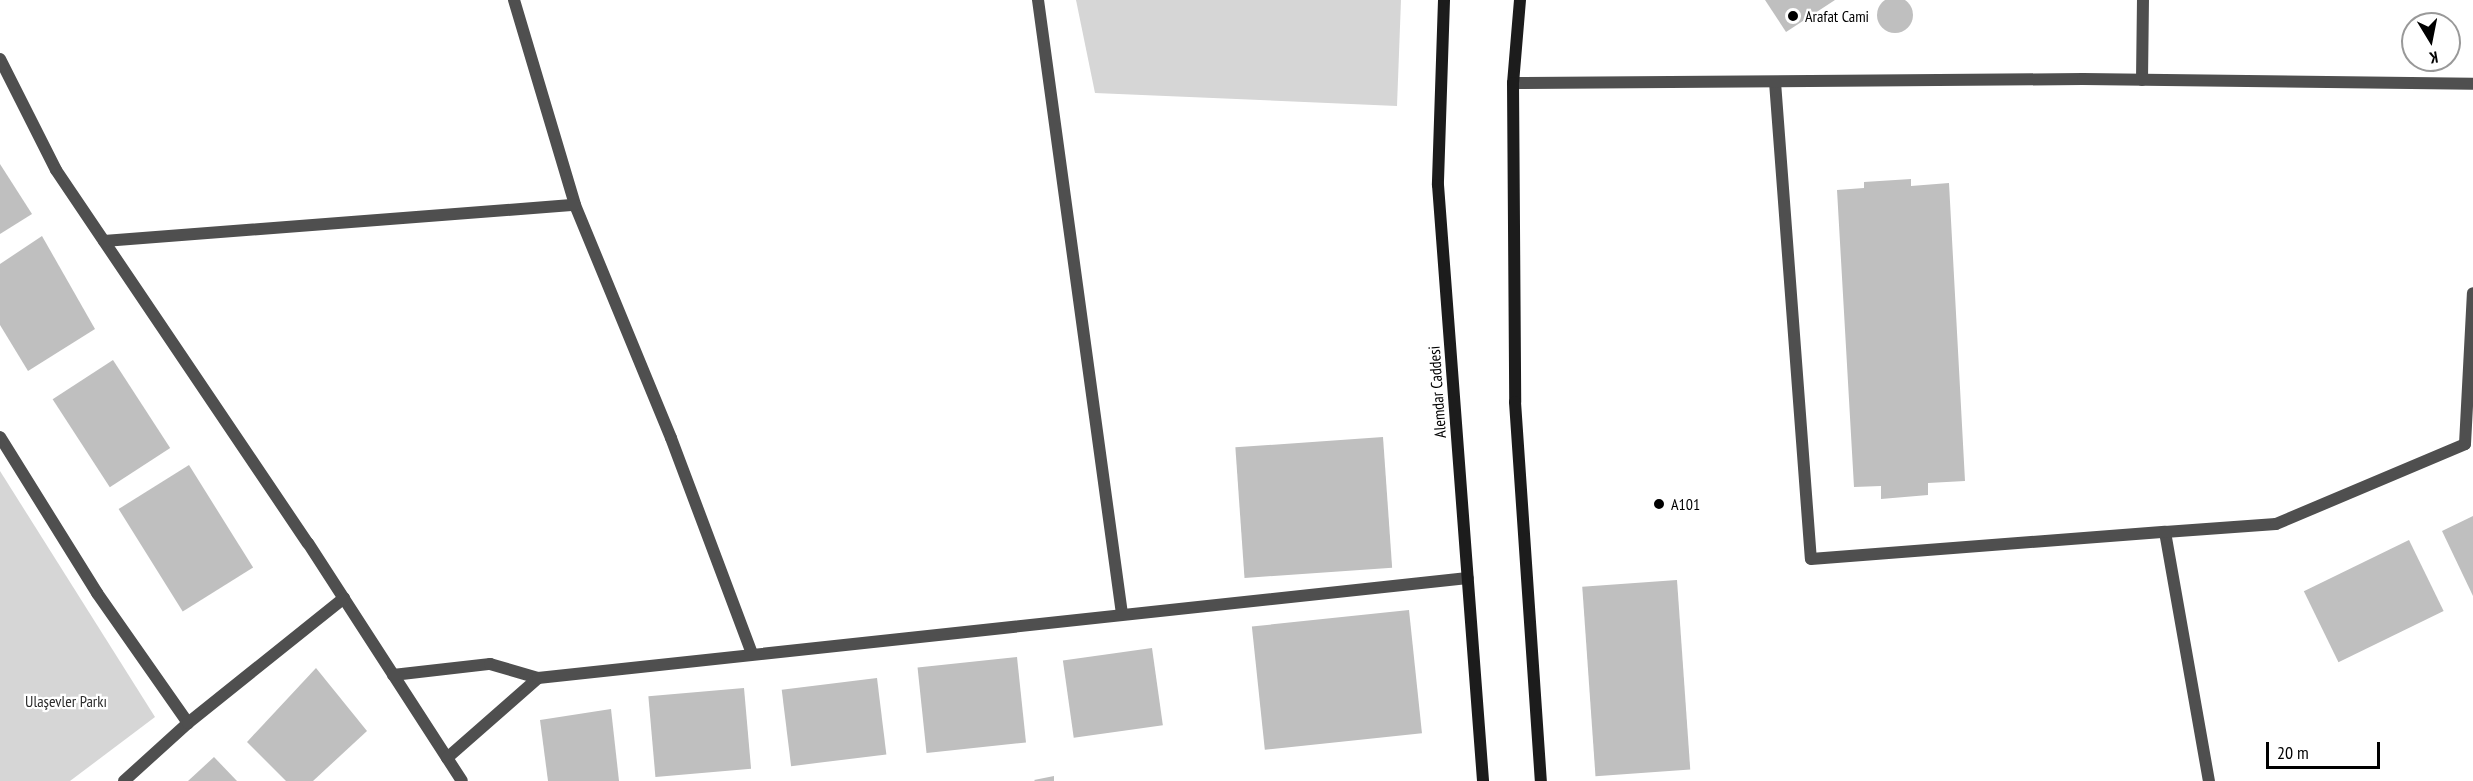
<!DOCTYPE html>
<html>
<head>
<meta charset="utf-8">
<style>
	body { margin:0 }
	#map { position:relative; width:2473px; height:781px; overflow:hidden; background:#fff; font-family:"PT Sans Narrow",sans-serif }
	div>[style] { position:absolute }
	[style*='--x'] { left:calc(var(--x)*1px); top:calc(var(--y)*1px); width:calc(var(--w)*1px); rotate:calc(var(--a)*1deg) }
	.green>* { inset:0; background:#d6d6d6 }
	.building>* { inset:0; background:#bfbfbf; transform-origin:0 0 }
	.round { border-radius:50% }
	.street>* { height:12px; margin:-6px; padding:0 6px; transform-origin:6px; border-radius:6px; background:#4f4f4f }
	.secondary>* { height:12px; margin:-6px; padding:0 6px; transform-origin:6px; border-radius:6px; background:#1c1c1c }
	.dots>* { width:16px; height:16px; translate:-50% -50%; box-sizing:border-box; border:3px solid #fff; border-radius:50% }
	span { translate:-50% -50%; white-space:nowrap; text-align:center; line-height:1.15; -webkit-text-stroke:4.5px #fff; paint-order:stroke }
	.poi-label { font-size:16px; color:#000 }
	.left { translate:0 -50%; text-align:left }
	.street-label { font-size:16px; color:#000 }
	.park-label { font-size:16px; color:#2d2d2d }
	.north { position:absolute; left:2401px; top:12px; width:60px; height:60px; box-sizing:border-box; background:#fff; border:2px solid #999; border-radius:50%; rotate:170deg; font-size:16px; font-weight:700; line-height:24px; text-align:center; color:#000 }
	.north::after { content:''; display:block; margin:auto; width:21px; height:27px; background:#000; clip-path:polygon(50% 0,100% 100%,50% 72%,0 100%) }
	.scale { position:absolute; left:2266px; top:742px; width:114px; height:27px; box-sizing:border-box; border:3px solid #000; border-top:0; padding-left:8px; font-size:18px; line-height:21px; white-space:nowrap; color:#000; -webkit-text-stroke:4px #fff; paint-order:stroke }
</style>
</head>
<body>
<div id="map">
	<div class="green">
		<div style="clip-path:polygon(1076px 0,1401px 0,1397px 106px,1095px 93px)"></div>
		<div style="clip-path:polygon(0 471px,155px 717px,70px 781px,0 781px)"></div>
	</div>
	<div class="building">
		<div class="round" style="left:1877px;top:-3px;width:36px;height:36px"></div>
		<div style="clip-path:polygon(1765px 0,1835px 0,1786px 32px)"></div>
		<div style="clip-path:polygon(0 164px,32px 214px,0 234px)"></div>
		<div style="clip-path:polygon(1911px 179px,1911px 186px,1949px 183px,1965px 481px,1928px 483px,1928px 495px,1881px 499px,1881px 486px,1854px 487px,1837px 190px,1864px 188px,1864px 182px)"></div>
		<div style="clip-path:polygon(42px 236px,95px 329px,28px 371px,0 325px,0 264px)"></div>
		<div style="left:113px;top:360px;width:105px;height:72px;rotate:57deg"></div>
		<div style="left:1383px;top:437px;width:131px;height:148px;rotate:86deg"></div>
		<div style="left:189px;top:465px;width:121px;height:83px;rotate:58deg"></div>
		<div style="clip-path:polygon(2473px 516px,2473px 596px,2442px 531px)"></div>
		<div style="left:2409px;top:540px;width:79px;height:117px;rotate:64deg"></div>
		<div style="left:1677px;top:580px;width:190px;height:95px;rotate:86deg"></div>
		<div style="left:1409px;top:610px;width:124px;height:158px;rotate:84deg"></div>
		<div style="left:1152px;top:648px;width:78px;height:90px;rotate:82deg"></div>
		<div style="left:1017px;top:657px;width:86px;height:100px;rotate:84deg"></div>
		<div style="clip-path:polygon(316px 668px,367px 731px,313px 781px,286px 781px,247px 742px)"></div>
		<div style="left:877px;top:678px;width:77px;height:96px;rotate:83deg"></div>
		<div style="left:744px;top:688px;width:81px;height:96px;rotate:85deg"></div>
		<div style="clip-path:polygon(611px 709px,619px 781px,548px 781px,540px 720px)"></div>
		<div style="clip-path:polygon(214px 757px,237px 781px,188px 781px)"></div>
		<div style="clip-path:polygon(1054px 776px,1054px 781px,1035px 781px,1034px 780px)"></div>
	</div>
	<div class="street">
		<div style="--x:514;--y:0;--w:214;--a:73.4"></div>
		<div style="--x:575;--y:205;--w:252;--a:67.6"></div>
		<div style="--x:671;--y:438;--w:230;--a:69.4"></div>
		<div style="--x:1038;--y:0;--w:620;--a:82.21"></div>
		<div style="--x:0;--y:59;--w:124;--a:63.2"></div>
		<div style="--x:56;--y:170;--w:450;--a:56"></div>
		<div style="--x:308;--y:543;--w:283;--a:57.1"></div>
		<div style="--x:2142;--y:80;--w:80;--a:-89.3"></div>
		<div style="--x:1775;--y:82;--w:478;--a:85.7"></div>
		<div style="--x:1811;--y:559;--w:355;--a:-4.4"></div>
		<div style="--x:2165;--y:532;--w:253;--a:80"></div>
		<div style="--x:1513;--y:83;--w:570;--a:-0.4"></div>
		<div style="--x:2083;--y:79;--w:390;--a:0.7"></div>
		<div style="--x:104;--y:241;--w:472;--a:-4.4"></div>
		<div style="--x:0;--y:437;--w:184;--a:58.1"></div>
		<div style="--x:97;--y:593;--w:159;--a:55"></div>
		<div style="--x:2165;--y:532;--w:111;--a:-4.1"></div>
		<div style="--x:2276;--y:524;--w:205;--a:-22.9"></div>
		<div style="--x:2465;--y:444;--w:151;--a:-87"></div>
		<div style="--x:393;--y:675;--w:98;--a:-6.5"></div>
		<div style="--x:490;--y:664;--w:50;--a:16.3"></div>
		<div style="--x:447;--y:758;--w:121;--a:-41.3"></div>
		<div style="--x:538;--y:678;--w:935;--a:-6.14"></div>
		<div style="--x:124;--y:781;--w:86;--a:-42.2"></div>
		<div style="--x:188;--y:723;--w:200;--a:-38.7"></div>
	</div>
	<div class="secondary">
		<div style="--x:1444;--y:0;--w:185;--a:91.9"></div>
		<div style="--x:1438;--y:185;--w:598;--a:85.68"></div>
		<div style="--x:1520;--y:0;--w:83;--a:94.8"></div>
		<div style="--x:1513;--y:83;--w:319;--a:89.6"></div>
		<div style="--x:1515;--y:402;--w:380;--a:86.1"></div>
	</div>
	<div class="dots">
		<div style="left:1793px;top:16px;background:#000"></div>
		<div style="left:1659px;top:504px;background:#000"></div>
	</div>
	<div class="poi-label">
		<span class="left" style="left:1805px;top:16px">Arafat Cami</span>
		<span class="left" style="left:1671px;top:504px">A101</span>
	</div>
	<div class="street-label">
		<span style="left:1437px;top:392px;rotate:-94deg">Alemdar Caddesi</span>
	</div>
	<div class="park-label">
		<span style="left:66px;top:701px">Ulaşevler Parkı</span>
	</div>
	<div class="north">K</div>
	<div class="scale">20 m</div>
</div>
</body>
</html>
